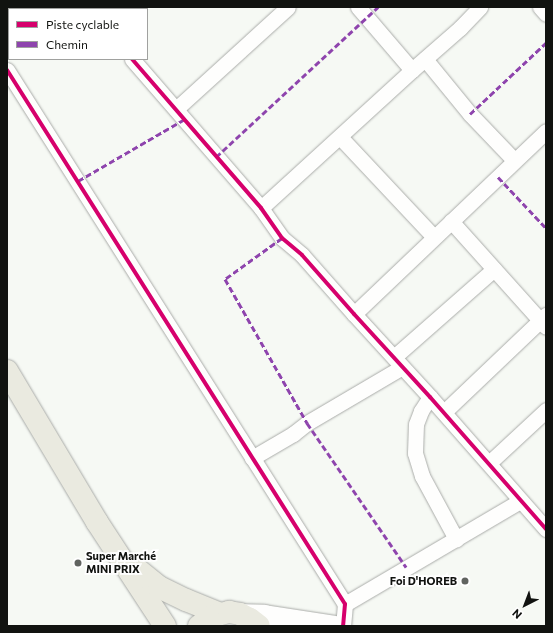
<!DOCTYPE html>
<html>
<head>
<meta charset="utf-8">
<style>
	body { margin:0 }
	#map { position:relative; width:553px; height:633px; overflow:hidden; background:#f6f9f4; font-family:Commissioner,sans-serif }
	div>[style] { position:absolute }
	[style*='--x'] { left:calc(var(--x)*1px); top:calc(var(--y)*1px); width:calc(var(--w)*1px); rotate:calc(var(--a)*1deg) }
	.roads { filter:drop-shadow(0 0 1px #aaaca9) drop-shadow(0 0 1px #aaaca9) }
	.street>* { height:15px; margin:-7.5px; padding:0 7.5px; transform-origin:7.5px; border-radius:7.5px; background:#fefefd }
	.secondary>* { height:21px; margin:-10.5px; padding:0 10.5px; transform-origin:10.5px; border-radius:10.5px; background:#fefefd }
	.primary>* { height:22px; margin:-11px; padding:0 11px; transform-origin:11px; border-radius:11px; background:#eaeae0 }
	.quiet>* { height:3px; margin-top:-1.5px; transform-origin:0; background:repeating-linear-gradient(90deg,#8e44ad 0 6px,transparent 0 9px) }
	.cycleway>* { height:4px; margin:-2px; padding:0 2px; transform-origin:2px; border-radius:2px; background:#d6006c }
	.dots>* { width:11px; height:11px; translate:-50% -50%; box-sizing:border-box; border:2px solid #fff; border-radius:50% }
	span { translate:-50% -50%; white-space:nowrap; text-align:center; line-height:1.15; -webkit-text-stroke:3.5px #fff; paint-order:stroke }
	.poi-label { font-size:11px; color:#111310; font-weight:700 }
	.left { translate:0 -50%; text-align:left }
	.right { translate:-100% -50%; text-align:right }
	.frame { position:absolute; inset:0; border:8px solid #111310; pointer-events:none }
	.legend { position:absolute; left:8px; top:8px; width:140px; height:52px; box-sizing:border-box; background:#fff; border:1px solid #a0a19f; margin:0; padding:5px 7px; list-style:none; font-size:12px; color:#111310 }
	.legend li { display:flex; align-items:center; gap:8px; height:20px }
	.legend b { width:20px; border:1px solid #a0a19f }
	.north { position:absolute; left:505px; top:585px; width:40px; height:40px; -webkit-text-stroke:3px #fff; paint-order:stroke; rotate:222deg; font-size:11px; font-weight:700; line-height:16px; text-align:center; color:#111310 }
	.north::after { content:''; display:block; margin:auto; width:14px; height:18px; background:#111310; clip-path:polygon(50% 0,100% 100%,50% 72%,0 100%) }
</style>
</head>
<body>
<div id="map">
	<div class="roads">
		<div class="street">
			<div style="--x:87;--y:7;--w:3;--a:45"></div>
			<div style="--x:358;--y:7;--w:83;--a:49.4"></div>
			<div style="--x:540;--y:7;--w:9;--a:49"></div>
			<div style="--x:65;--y:9;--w:4;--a:-34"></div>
			<div style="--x:7;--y:43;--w:2;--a:-27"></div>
			<div style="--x:132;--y:59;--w:197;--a:49.1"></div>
			<div style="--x:261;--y:208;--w:37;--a:55"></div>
			<div style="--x:282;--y:238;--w:26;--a:40"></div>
			<div style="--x:302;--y:255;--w:79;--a:48.6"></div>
			<div style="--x:354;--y:314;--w:113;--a:47.5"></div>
			<div style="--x:430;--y:397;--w:176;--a:48.7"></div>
			<div style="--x:425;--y:59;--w:71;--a:50.7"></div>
			<div style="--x:470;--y:114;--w:64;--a:46.3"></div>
			<div style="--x:7;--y:70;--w:632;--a:57.67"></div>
			<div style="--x:345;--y:604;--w:22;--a:95"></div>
			<div style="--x:176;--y:109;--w:151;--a:-42.3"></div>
			<div style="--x:340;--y:137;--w:137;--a:46.8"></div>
			<div style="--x:261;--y:208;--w:205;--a:-42.4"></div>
			<div style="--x:412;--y:70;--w:64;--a:-41.2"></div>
			<div style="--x:460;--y:28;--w:29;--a:-46"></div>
			<div style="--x:451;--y:221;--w:142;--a:48.1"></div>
			<div style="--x:354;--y:314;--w:265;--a:-43.6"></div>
			<div style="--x:394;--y:357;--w:133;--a:-41.3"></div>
			<div style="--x:430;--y:397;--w:17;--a:123"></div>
			<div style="--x:421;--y:411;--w:14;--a:111"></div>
			<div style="--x:416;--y:424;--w:29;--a:92"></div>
			<div style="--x:415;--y:453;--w:24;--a:73"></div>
			<div style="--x:422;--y:476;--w:72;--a:61.6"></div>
			<div style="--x:444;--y:412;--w:141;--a:-43.6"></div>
			<div style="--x:252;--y:458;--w:48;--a:-30.3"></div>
			<div style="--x:293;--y:434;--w:18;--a:-38"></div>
			<div style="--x:307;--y:423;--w:110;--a:-30.5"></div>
			<div style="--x:489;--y:463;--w:78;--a:-42.9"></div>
			<div style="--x:345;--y:604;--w:203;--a:-30.5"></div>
		</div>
		<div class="secondary">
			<div style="--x:240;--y:614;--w:24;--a:2"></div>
			<div style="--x:264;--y:615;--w:71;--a:8.9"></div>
		</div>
		<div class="primary">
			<div style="--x:7;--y:371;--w:176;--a:59.2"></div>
			<div style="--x:97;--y:522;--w:124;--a:56.8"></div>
			<div style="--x:132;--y:565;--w:35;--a:39"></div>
			<div style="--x:159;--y:587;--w:30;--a:26"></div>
			<div style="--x:186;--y:600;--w:35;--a:22"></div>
			<div style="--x:199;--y:626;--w:15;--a:-37"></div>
			<div style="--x:211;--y:617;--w:19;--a:-16"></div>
			<div style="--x:229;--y:612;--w:11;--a:10"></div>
			<div style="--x:240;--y:614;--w:11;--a:27"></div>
			<div style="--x:250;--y:619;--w:11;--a:38"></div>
		</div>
	</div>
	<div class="quiet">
		<div style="--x:470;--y:114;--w:104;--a:-43.1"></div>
		<div style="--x:216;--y:157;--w:221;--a:-42.8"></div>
		<div style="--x:498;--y:177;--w:70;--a:46.7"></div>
		<div style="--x:78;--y:181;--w:124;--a:-30.1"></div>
		<div style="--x:282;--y:238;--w:70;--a:144.3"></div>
		<div style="--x:225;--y:279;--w:166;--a:60.3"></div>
		<div style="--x:307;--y:423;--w:175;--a:55.5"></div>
	</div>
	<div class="cycleway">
		<div style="--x:132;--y:59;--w:197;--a:49.1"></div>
		<div style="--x:261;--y:208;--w:37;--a:55"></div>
		<div style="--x:282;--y:238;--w:26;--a:40"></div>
		<div style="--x:302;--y:255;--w:79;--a:48.6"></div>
		<div style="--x:354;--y:314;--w:113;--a:47.5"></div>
		<div style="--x:430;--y:397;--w:176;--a:48.7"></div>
		<div style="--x:7;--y:70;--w:632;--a:57.67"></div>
		<div style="--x:345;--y:604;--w:22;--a:95"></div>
	</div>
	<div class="dots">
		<div style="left:78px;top:563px;background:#616460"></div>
		<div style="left:465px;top:581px;background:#616460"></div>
	</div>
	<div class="poi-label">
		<span class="left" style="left:86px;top:563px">Super Marché<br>MINI PRIX</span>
		<span class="right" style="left:457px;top:581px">Foi D'HOREB</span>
	</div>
	<div class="frame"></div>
	<ul class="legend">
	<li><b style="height:5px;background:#d6006c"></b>Piste cyclable</li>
	<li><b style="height:5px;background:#8e44ad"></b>Chemin</li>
	</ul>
	<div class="north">N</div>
</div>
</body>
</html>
